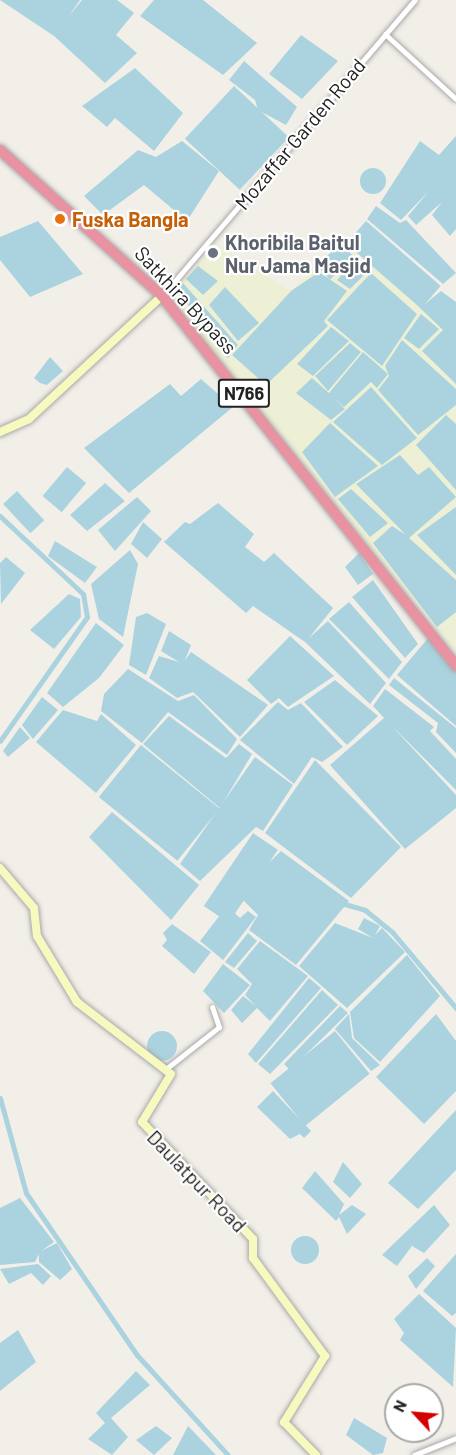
<!DOCTYPE html>
<html>
<head>
<meta charset="utf-8">
<style>
	body { margin:0 }
	#map { position:relative; width:456px; height:1455px; overflow:hidden; background:#f2efe9; font-family:Barlow,sans-serif }
	div>[style] { position:absolute }
	[style*='--x'] { left:calc(var(--x)*1px); top:calc(var(--y)*1px); width:calc(var(--w)*1px); rotate:calc(var(--a)*1deg) }
	.farmland>* { inset:0; background:#eef0d5 }
	.water>* { inset:0; background:#aad3df; transform-origin:0 0 }
	.round { border-radius:50% }
	.canal>* { height:5px; margin:-2.5px; padding:0 2.5px; transform-origin:2.5px; border-radius:2.5px; background:#aad3df }
	.roads { filter:drop-shadow(0 0 2px #a9a9a9) drop-shadow(0 0 2px #a9a9a9) }
	.street>* { height:5px; margin:-2.5px; padding:0 2.5px; transform-origin:2.5px; border-radius:2.5px; background:#fff }
	.secondary>* { height:8px; margin:-4px; padding:0 4px; transform-origin:4px; border-radius:4px; background:#f7fabf }
	.highway>* { height:10px; margin:-5px; padding:0 5px; transform-origin:5px; border-radius:5px; background:#e892a2 }
	.dots>* { width:16px; height:16px; translate:-50% -50%; box-sizing:border-box; border:3px solid #fff; border-radius:50% }
	span { translate:-50% -50%; white-space:nowrap; text-align:center; line-height:1.15; -webkit-text-stroke:4.5px #fff; paint-order:stroke }
	.shield-label span { padding:2px 4px; background:#fff; border:2px solid; border-radius:4px; -webkit-text-stroke-width:0 }
	.shield-label { font-size:18px; color:#222; font-weight:700 }
	.street-label { font-size:20px; color:#222 }
	.food-label { font-size:20px; color:#c56008; font-weight:700 }
	.left { translate:0 -50%; text-align:left }
	.worship-label { font-size:20px; color:#5b616d; font-weight:700 }
	.north { position:absolute; left:384px; top:1383px; width:60px; height:60px; box-sizing:border-box; background:#fff; border:2px solid #a7a7a7; border-radius:50%; rotate:296deg; font-size:16px; font-weight:700; line-height:24px; text-align:center; color:#222 }
	.north::after { content:''; display:block; margin:auto; width:21px; height:27px; background:#d40000; clip-path:polygon(50% 0,100% 100%,50% 72%,0 100%) }
</style>
</head>
<body>
<div id="map">
	<div class="farmland">
		<div style="clip-path:polygon(341px 243px,456px 310px,456px 653px,169px 295px,217px 244px,291px 291px)"></div>
	</div>
	<div class="water">
		<div style="clip-path:polygon(0 0,80px 0,69px 16px,82px 0,117px 0,134px 13px,116px 35px,137px 53px,105px 83px,54px 36px)"></div>
		<div style="clip-path:polygon(154px 0,203px 0,257px 43px,223px 75px,140px 16px)"></div>
		<div style="clip-path:polygon(301px 35px,338px 61px,302px 99px,269px 74px)"></div>
		<div style="clip-path:polygon(244px 61px,297px 107px,286px 125px,258px 110px,255px 100px,229px 80px)"></div>
		<div style="clip-path:polygon(135px 68px,183px 113px,154px 151px,115px 118px,107px 127px,82px 106px)"></div>
		<div style="left:234px;top:86px;width:75px;height:72px;rotate:43deg"></div>
		<div style="clip-path:polygon(456px 136px,456px 229px,450px 236px,432px 215px,442px 202px,416px 225px,408px 216px,429px 191px,401px 220px,380px 203px,420px 141px,439px 155px)"></div>
		<div style="clip-path:polygon(182px 141px,219px 171px,187px 221px,144px 185px,103px 215px,84px 196px,138px 150px,156px 157px)"></div>
		<div class="round" style="left:360px;top:168px;width:26px;height:26px"></div>
		<div style="clip-path:polygon(376px 206px,400px 223px,406px 220px,456px 273px,443px 284px,367px 219px)"></div>
		<div style="clip-path:polygon(38px 221px,83px 274px,30px 297px,0 260px,0 237px)"></div>
		<div style="left:366px;top:221px;width:99px;height:30px;rotate:41deg"></div>
		<div style="left:341px;top:243px;width:19px;height:33px;rotate:47deg"></div>
		<div style="clip-path:polygon(355px 260px,368px 271px,350px 289px,337px 280px)"></div>
		<div style="clip-path:polygon(198px 266px,218px 281px,203px 295px,186px 279px)"></div>
		<div style="clip-path:polygon(319px 272px,347px 291px,324px 321px,328px 326px,266px 385px,232px 355px,291px 291px)"></div>
		<div style="clip-path:polygon(371px 273px,417px 314px,382px 366px,327px 320px)"></div>
		<div style="clip-path:polygon(183px 283px,238px 345px,228px 358px,176px 289px)"></div>
		<div style="clip-path:polygon(225px 287px,259px 323px,238px 341px,209px 305px)"></div>
		<div style="clip-path:polygon(441px 291px,456px 302px,456px 384px,422px 351px,443px 330px,420px 308px)"></div>
		<div style="clip-path:polygon(421px 314px,439px 329px,419px 349px,404px 338px)"></div>
		<div style="clip-path:polygon(331px 327px,349px 341px,313px 376px,297px 364px)"></div>
		<div style="clip-path:polygon(402px 340px,456px 389px,456px 405px,418px 435px,378px 390px,389px 376px,385px 366px)"></div>
		<div style="clip-path:polygon(350px 343px,361px 352px,328px 391px,315px 376px)"></div>
		<div style="clip-path:polygon(363px 352px,388px 374px,377px 388px,371px 382px,344px 407px,334px 398px,345px 409px,331px 420px,296px 393px,312px 378px,329px 393px)"></div>
		<div style="clip-path:polygon(50px 357px,63px 371px,47px 385px,40px 383px,34px 378px)"></div>
		<div style="clip-path:polygon(201px 379px,233px 407px,129px 493px,84px 448px,170px 384px,181px 396px)"></div>
		<div style="clip-path:polygon(371px 387px,417px 438px,382px 465px,333px 422px)"></div>
		<div style="clip-path:polygon(446px 415px,456px 424px,456px 490px,416px 445px)"></div>
		<div style="clip-path:polygon(330px 423px,378px 466px,335px 497px,302px 452px)"></div>
		<div style="clip-path:polygon(400px 455px,418px 475px,429px 467px,456px 497px,409px 538px,456px 580px,456px 612px,437px 627px,373px 543px,392px 526px,406px 535px,356px 484px)"></div>
		<div style="left:67px;top:467px;width:25px;height:38px;rotate:40deg"></div>
		<div style="clip-path:polygon(105px 483px,125px 501px,87px 531px,70px 515px)"></div>
		<div style="clip-path:polygon(351px 489px,388px 523px,370px 537px,338px 499px)"></div>
		<div style="left:17px;top:491px;width:40px;height:19px;rotate:47deg"></div>
		<div style="clip-path:polygon(137px 497px,151px 511px,115px 551px,98px 530px)"></div>
		<div style="clip-path:polygon(218px 503px,254px 534px,245px 547px,264px 562px,274px 553px,333px 608px,309px 638px,328px 621px,386px 683px,370px 704px,305px 642px,253px 606px,246px 613px,164px 542px,185px 522px,190px 524px)"></div>
		<div style="clip-path:polygon(456px 507px,456px 575px,417px 535px)"></div>
		<div style="clip-path:polygon(143px 522px,162px 539px,147px 558px,131px 544px)"></div>
		<div style="clip-path:polygon(55px 541px,97px 567px,85px 583px,48px 556px)"></div>
		<div style="clip-path:polygon(130px 550px,138px 564px,123px 637px,99px 619px,91px 584px)"></div>
		<div style="clip-path:polygon(359px 553px,373px 574px,358px 585px,345px 567px)"></div>
		<div style="clip-path:polygon(6px 557px,25px 573px,1px 604px,0 563px)"></div>
		<div style="clip-path:polygon(373px 580px,418px 644px,405px 658px,352px 597px)"></div>
		<div style="clip-path:polygon(69px 594px,80px 599px,81px 617px,54px 649px,30px 630px)"></div>
		<div style="clip-path:polygon(349px 602px,402px 662px,389px 679px,329px 619px)"></div>
		<div style="clip-path:polygon(147px 613px,166px 624px,146px 675px,129px 665px,136px 617px)"></div>
		<div style="clip-path:polygon(96px 623px,124px 645px,99px 678px,63px 707px,47px 693px)"></div>
		<div style="clip-path:polygon(169px 631px,191px 645px,185px 660px,191px 652px,268px 705px,240px 737px,193px 692px,177px 698px,149px 678px,159px 656px,179px 662px,161px 651px)"></div>
		<div style="clip-path:polygon(290px 636px,334px 676px,288px 707px,279px 698px,271px 704px,247px 680px)"></div>
		<div style="clip-path:polygon(429px 637px,456px 672px,456px 726px,397px 675px)"></div>
		<div style="clip-path:polygon(128px 669px,178px 701px,194px 695px,237px 739px,227px 755px,168px 712px,142px 743px,101px 711px,104px 694px)"></div>
		<div style="clip-path:polygon(394px 678px,456px 728px,456px 753px,436px 732px,438px 723px,389px 685px)"></div>
		<div style="clip-path:polygon(335px 680px,378px 716px,347px 745px,304px 702px)"></div>
		<div style="clip-path:polygon(385px 689px,434px 727px,430px 731px,456px 759px,456px 790px,390px 724px,456px 795px,456px 808px,405px 849px,330px 765px,384px 718px,373px 706px)"></div>
		<div style="clip-path:polygon(42px 697px,58px 710px,33px 739px,22px 725px)"></div>
		<div style="clip-path:polygon(278px 702px,288px 710px,301px 703px,343px 747px,322px 762px,312px 757px,294px 784px,240px 740px)"></div>
		<div style="clip-path:polygon(63px 710px,97px 721px,101px 714px,136px 745px,96px 793px,36px 742px)"></div>
		<div style="clip-path:polygon(169px 716px,226px 758px,239px 744px,252px 754px,220px 808px,143px 744px)"></div>
		<div style="clip-path:polygon(20px 727px,30px 738px,8px 757px,3px 751px)"></div>
		<div style="left:141px;top:745px;width:101px;height:67px;rotate:39deg"></div>
		<div style="clip-path:polygon(255px 757px,293px 785px,263px 831px,256px 827px,200px 881px,180px 864px)"></div>
		<div style="clip-path:polygon(315px 760px,401px 847px,351px 898px,265px 833px)"></div>
		<div style="clip-path:polygon(112px 812px,199px 885px,171px 920px,89px 837px)"></div>
		<div style="left:253px;top:833px;width:30px;height:88px;rotate:34deg"></div>
		<div style="clip-path:polygon(281px 851px,349px 901px,296px 965px,249px 930px,258px 915px,237px 894px)"></div>
		<div style="clip-path:polygon(227px 906px,240px 918px,248px 911px,256px 917px,223px 960px,200px 941px)"></div>
		<div style="clip-path:polygon(364px 918px,380px 926px,375px 935px,382px 928px,405px 952px,347px 1008px,299px 966px,335px 923px,373px 938px,358px 929px)"></div>
		<div style="clip-path:polygon(172px 924px,211px 952px,194px 974px,162px 946px,167px 940px,163px 933px)"></div>
		<div style="clip-path:polygon(248px 933px,257px 941px,234px 968px,225px 962px)"></div>
		<div style="clip-path:polygon(260px 941px,308px 976px,270px 1021px,257px 1008px,242px 1023px,231px 1010px,243px 996px,256px 1006px,245px 995px,252px 984px,237px 969px)"></div>
		<div style="clip-path:polygon(407px 955px,440px 996px,380px 1062px,354px 1038px,350px 1012px)"></div>
		<div style="clip-path:polygon(223px 964px,250px 985px,224px 1013px,203px 991px)"></div>
		<div style="clip-path:polygon(309px 978px,321px 988px,256px 1063px,248px 1054px)"></div>
		<div style="clip-path:polygon(322px 990px,338px 1005px,270px 1074px,258px 1064px)"></div>
		<div style="clip-path:polygon(340px 1006px,348px 1013px,290px 1070px,284px 1064px)"></div>
		<div style="clip-path:polygon(349px 1014px,352px 1038px,380px 1065px,371px 1071px,335px 1029px)"></div>
		<div style="clip-path:polygon(436px 1014px,456px 1041px,456px 1091px,424px 1124px,376px 1077px)"></div>
		<div class="round" style="left:147px;top:1031px;width:30px;height:30px"></div>
		<div style="left:335px;top:1031px;width:55px;height:83px;rotate:51deg"></div>
		<div style="clip-path:polygon(273px 1091px,311px 1131px,304px 1138px,300px 1134px,290px 1139px,257px 1107px)"></div>
		<div style="clip-path:polygon(456px 1110px,456px 1170px,418px 1209px,388px 1183px)"></div>
		<div style="clip-path:polygon(343px 1162px,362px 1184px,350px 1198px,333px 1182px)"></div>
		<div style="clip-path:polygon(315px 1171px,344px 1204px,339px 1215px,352px 1205px,366px 1214px,347px 1234px,339px 1217px,336px 1221px,302px 1188px)"></div>
		<div style="clip-path:polygon(20px 1198px,54px 1242px,41px 1251px,57px 1243px,72px 1269px,60px 1280px,39px 1262px,39px 1254px,35px 1262px,0 1265px,0 1208px)"></div>
		<div style="clip-path:polygon(434px 1205px,450px 1225px,424px 1253px,412px 1246px,397px 1266px,382px 1255px)"></div>
		<div class="round" style="left:291px;top:1236px;width:28px;height:28px"></div>
		<div style="clip-path:polygon(456px 1254px,456px 1313px,452px 1316px,423px 1291px)"></div>
		<div style="clip-path:polygon(427px 1258px,435px 1266px,416px 1289px,408px 1276px)"></div>
		<div style="clip-path:polygon(38px 1264px,51px 1276px,43px 1285px,31px 1273px,9px 1284px,0 1269px)"></div>
		<div style="clip-path:polygon(419px 1294px,456px 1328px,453px 1387px,400px 1340px,404px 1333px,394px 1319px)"></div>
		<div style="clip-path:polygon(18px 1330px,36px 1362px,0 1391px,0 1343px)"></div>
		<div style="clip-path:polygon(136px 1371px,150px 1385px,111px 1418px,128px 1437px,112px 1455px,88px 1439px,105px 1423px,96px 1413px)"></div>
		<div style="clip-path:polygon(354px 1418px,387px 1438px,383px 1453px,373px 1455px,346px 1435px)"></div>
		<div style="clip-path:polygon(156px 1426px,172px 1438px,154px 1455px,136px 1440px)"></div>
		<div style="clip-path:polygon(188px 1426px,216px 1455px,173px 1455px)"></div>
	</div>
	<div class="canal">
		<div style="--x:0;--y:516;--w:114;--a:43.2"></div>
		<div style="--x:83;--y:594;--w:23;--a:80"></div>
		<div style="--x:87;--y:617;--w:151;--a:125.1"></div>
		<div style="--x:341;--y:903;--w:25;--a:16"></div>
		<div style="--x:365;--y:910;--w:36;--a:39"></div>
		<div style="--x:393;--y:933;--w:98;--a:50"></div>
		<div style="--x:0;--y:1098;--w:98;--a:74.7"></div>
		<div style="--x:26;--y:1193;--w:196;--a:55.6"></div>
		<div style="--x:137;--y:1355;--w:135;--a:47.7"></div>
	</div>
	<div class="roads">
		<div class="street">
			<div style="--x:385;--y:34;--w:96;--a:42.5"></div>
			<div style="--x:162;--y:296;--w:389;--a:-49.5"></div>
			<div style="--x:167;--y:1068;--w:66;--a:-38.3"></div>
			<div style="--x:219;--y:1027;--w:21;--a:-109"></div>
			<div style="--x:414;--y:1455;--w:45;--a:-22"></div>
		</div>
		<div class="secondary">
			<div style="--x:0;--y:432;--w:32;--a:-24"></div>
			<div style="--x:29;--y:419;--w:181;--a:-42.8"></div>
			<div style="--x:0;--y:868;--w:52;--a:49.6"></div>
			<div style="--x:34;--y:908;--w:28;--a:84"></div>
			<div style="--x:37;--y:936;--w:77;--a:58.8"></div>
			<div style="--x:77;--y:1002;--w:118;--a:37.5"></div>
			<div style="--x:171;--y:1074;--w:56;--a:121.1"></div>
			<div style="--x:142;--y:1122;--w:161;--a:46.5"></div>
			<div style="--x:253;--y:1239;--w:19;--a:90"></div>
			<div style="--x:253;--y:1258;--w:122;--a:53.7"></div>
			<div style="--x:325;--y:1356;--w:78;--a:121.8"></div>
			<div style="--x:284;--y:1422;--w:46;--a:45.9"></div>
		</div>
		<div class="highway">
			<div style="--x:0;--y:150;--w:218;--a:42"></div>
			<div style="--x:162;--y:296;--w:473;--a:51.5"></div>
		</div>
	</div>
	<div class="dots">
		<div style="left:60px;top:219px;background:#e8710a"></div>
		<div style="left:213px;top:253px;background:#6b7280"></div>
	</div>
	<div class="shield-label">
		<span style="left:244px;top:393px">N766</span>
	</div>
	<div class="street-label">
		<span style="left:300px;top:134px;rotate:-50deg">Mozaffar Garden Road</span>
		<span style="left:186px;top:300px;rotate:47deg">Satkhira Bypass</span>
		<span style="left:197px;top:1181px;rotate:46deg">Daulatpur Road</span>
	</div>
	<div class="food-label">
		<span class="left" style="left:72px;top:219px">Fuska Bangla</span>
	</div>
	<div class="worship-label">
		<span class="left" style="left:225px;top:254px">Khoribila Baitul<br>Nur Jama Masjid</span>
	</div>
	<div class="north">N</div>
</div>
</body>
</html>
